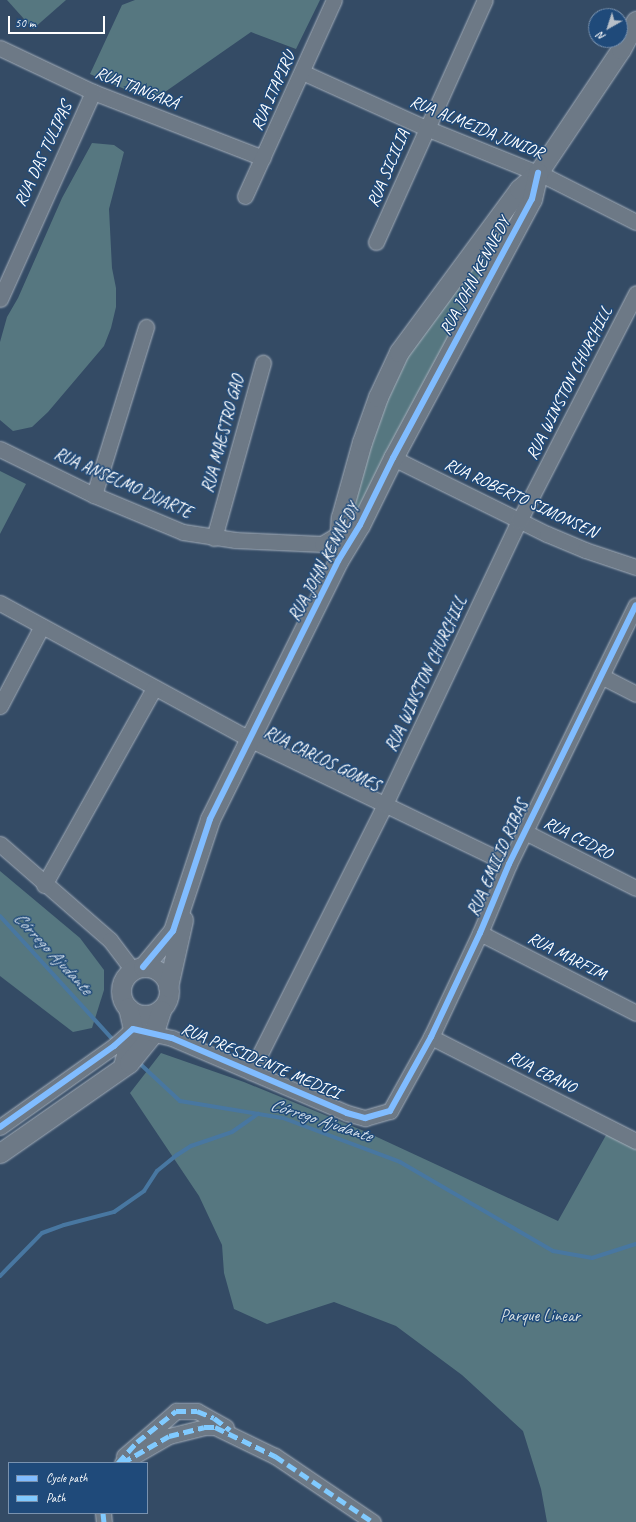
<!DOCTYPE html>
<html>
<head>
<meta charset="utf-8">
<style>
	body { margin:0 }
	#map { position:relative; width:636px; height:1522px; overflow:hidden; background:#344b65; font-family:Caveat,sans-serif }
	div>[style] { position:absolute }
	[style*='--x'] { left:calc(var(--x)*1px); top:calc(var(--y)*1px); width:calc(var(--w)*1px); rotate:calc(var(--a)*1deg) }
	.green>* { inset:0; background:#567780 }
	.stream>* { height:4px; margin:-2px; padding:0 2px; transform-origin:2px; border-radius:2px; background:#4877a1 }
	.roads { filter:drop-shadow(0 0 1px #a4aeba) drop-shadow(0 0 1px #a4aeba) }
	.minor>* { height:15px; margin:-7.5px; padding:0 7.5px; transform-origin:7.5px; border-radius:7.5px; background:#6d7986 }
	.tertiary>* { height:19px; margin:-9.5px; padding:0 9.5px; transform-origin:9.5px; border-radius:9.5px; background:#6d7986 }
	.tertiary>.ring { margin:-9.5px; padding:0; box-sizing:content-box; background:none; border:19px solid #6d7986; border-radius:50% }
	.quiet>* { height:5px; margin-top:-2.5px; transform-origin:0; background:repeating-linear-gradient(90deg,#80caff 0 10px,transparent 0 15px) }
	.cycleway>* { height:6px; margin:-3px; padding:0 3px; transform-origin:3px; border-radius:3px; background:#80bcff }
	span { translate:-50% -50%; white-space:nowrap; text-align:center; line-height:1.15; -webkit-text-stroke:3px #1f4a7a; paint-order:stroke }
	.street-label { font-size:17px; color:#fff }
	.park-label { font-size:17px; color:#d6dfe0 }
	.water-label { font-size:18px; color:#d2dee9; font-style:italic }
	.legend { position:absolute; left:8px; top:1462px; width:140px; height:52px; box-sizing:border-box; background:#1f4a7a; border:1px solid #7992af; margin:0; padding:5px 7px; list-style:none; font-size:12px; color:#fff }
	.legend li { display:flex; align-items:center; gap:8px; height:20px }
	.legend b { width:20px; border:1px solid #7992af }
	.north { position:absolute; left:588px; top:8px; width:40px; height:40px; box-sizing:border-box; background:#1f4a7a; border:1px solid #7992af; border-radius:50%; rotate:219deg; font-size:11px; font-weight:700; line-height:16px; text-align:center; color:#fff }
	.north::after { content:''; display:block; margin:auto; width:14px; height:18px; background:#b8c0c9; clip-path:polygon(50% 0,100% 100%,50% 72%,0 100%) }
	.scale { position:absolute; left:8px; top:16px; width:97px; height:18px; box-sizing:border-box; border:2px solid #fff; border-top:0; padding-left:5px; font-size:12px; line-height:14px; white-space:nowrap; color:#fff; -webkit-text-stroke:3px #1f4a7a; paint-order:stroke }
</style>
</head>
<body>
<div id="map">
	<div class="green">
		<div style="clip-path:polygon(7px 0,66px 0,33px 29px)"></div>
		<div style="clip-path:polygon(135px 0,320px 0,296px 49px,251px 32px,152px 101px,90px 74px,122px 5px)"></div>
		<div style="clip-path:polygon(92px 143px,114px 145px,124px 152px,109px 209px,112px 268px,116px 288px,116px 307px,111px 328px,104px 346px,48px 412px,32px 427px,13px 431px,0 420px,0 342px,7px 317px,18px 298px,62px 198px)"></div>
		<div style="clip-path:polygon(524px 195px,352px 521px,350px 520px,385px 396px,404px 353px)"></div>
		<div style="clip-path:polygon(0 471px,26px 484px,0 534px)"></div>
		<div style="clip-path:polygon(0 871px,80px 938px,104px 970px,104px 990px,92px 1028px,73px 1032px,0 976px)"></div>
		<div style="clip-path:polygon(161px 1053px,244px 1082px,364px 1131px,558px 1221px,610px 1128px,636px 1141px,636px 1522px,547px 1522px,541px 1489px,523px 1431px,462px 1375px,396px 1326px,334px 1302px,267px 1324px,234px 1309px,224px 1273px,222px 1245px,199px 1196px,130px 1093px)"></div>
	</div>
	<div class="stream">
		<div style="--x:0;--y:916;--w:169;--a:47.6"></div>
		<div style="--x:137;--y:1061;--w:59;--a:42.9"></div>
		<div style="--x:180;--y:1101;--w:104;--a:9.4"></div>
		<div style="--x:283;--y:1118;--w:125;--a:20.6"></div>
		<div style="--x:400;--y:1162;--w:177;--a:30.2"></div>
		<div style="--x:553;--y:1251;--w:40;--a:10"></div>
		<div style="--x:592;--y:1258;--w:46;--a:-17.7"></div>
		<div style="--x:0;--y:1276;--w:60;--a:-45.7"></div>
		<div style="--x:42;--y:1233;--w:23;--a:-20"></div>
		<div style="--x:64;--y:1225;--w:52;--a:-14.6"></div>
		<div style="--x:114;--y:1212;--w:37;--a:-35"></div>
		<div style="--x:144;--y:1191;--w:24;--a:-57"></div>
		<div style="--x:157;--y:1171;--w:26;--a:-39"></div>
		<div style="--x:177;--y:1155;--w:17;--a:-33"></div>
		<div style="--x:191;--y:1146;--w:43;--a:-18.9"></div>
		<div style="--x:232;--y:1132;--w:32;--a:-35"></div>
	</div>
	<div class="roads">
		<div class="minor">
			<div style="--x:0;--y:48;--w:103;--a:25.3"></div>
			<div style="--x:93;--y:92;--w:182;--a:21.2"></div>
			<div style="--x:302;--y:72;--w:136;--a:24.3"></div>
			<div style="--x:426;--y:128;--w:128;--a:22"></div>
			<div style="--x:545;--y:176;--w:102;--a:26.8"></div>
			<div style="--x:245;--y:196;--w:215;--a:-65.6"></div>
			<div style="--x:376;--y:242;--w:265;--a:-65.8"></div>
			<div style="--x:0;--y:299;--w:227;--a:-65.8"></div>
			<div style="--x:0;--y:449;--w:105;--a:26.1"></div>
			<div style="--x:94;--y:495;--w:96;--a:22.6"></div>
			<div style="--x:183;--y:532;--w:53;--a:8.7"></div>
			<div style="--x:235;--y:540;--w:87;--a:2.6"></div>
			<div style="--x:322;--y:544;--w:21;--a:-31"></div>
			<div style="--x:340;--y:533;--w:9;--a:13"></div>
			<div style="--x:393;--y:458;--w:172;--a:26.3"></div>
			<div style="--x:547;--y:534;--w:41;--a:22.8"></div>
			<div style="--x:585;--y:550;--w:54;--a:18.4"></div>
			<div style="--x:94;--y:495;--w:176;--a:-72.8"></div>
			<div style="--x:214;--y:538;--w:182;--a:-74.4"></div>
			<div style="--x:0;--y:603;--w:286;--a:28.6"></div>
			<div style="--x:251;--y:740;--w:286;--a:25.7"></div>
			<div style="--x:601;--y:676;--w:39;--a:27"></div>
			<div style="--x:0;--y:706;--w:90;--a:-62.3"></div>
			<div style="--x:525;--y:832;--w:124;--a:26.8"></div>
			<div style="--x:0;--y:844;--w:146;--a:41.1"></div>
			<div style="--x:110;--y:940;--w:38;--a:53"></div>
			<div style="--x:44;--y:885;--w:226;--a:-60.8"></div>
			<div style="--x:480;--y:933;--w:175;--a:27.1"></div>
			<div style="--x:431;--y:1037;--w:230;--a:26.9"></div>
			<div style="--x:251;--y:1072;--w:300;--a:-63.4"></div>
			<div style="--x:385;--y:804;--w:313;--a:-64.7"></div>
			<div style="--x:519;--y:521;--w:256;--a:-62.8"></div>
			<div style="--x:0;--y:1127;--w:140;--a:-35.4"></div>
			<div style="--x:114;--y:1046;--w:25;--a:-42"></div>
			<div style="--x:133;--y:1029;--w:40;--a:13"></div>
			<div style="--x:172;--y:1038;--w:190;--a:23.2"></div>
			<div style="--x:347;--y:1113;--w:19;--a:16"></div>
			<div style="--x:365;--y:1118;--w:26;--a:-16"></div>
			<div style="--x:390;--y:1111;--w:85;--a:-61"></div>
			<div style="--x:431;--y:1037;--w:115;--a:-64.8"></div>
			<div style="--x:480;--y:933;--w:75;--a:-67.2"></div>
			<div style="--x:509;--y:864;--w:288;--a:-63.9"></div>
			<div style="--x:124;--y:1456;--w:69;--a:-40.9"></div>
			<div style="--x:176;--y:1411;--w:21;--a:0"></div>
			<div style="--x:197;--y:1411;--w:33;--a:29"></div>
			<div style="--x:122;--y:1463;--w:54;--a:-29.9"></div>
			<div style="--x:169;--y:1436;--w:36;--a:-14"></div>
			<div style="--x:204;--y:1427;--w:11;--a:0"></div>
			<div style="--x:215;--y:1427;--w:67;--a:25.8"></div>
			<div style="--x:275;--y:1456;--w:118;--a:34"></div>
			<div style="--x:103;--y:1513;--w:9;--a:84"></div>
		</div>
		<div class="tertiary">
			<div style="--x:338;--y:556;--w:39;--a:-86"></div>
			<div style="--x:341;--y:517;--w:78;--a:-74.4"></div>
			<div style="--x:362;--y:442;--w:48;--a:-70.4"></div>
			<div style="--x:378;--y:397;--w:50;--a:-65"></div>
			<div style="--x:399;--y:352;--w:202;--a:-53.6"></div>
			<div style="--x:519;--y:189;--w:25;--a:-40"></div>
			<div style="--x:538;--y:173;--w:149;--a:-56.2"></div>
			<div style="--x:621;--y:49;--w:32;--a:-62"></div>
			<div class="ring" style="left:121px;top:967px;width:29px;height:29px"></div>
			<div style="--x:143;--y:967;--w:47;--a:-50.2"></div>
			<div style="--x:173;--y:931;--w:118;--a:-71.7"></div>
			<div style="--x:210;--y:819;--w:288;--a:-63.6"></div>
			<div style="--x:338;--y:561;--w:42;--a:-58.6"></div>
			<div style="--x:360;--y:525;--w:75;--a:-63.8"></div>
			<div style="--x:393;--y:458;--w:294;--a:-61.8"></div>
			<div style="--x:532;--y:199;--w:27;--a:-77"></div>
			<div style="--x:168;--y:987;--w:69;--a:-77.4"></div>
			<div style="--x:123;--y:1066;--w:38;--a:-75"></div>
			<div style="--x:133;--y:1029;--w:22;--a:-103"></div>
			<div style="--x:0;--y:1153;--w:157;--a:-34.9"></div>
			<div style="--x:129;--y:1063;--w:40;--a:-51"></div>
			<div style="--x:154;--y:1032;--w:23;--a:-72"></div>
		</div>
	</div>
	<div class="quiet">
		<div style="--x:118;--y:1463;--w:28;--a:-48"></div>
		<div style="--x:137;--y:1442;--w:50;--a:-38.5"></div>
		<div style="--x:176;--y:1411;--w:21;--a:0"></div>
		<div style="--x:197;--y:1411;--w:18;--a:22"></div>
		<div style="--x:214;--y:1418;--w:20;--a:37"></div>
		<div style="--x:122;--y:1463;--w:54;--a:-29.9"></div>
		<div style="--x:169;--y:1436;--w:36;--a:-14"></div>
		<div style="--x:204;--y:1427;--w:11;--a:0"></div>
		<div style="--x:215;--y:1427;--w:67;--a:25.8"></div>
		<div style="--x:275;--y:1456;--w:118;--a:34"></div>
		<div style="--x:103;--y:1513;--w:9;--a:84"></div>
	</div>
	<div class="cycleway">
		<div style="--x:143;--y:967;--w:47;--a:-50.2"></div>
		<div style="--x:173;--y:931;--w:118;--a:-71.7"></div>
		<div style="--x:210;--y:819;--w:288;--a:-63.6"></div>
		<div style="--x:338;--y:561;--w:42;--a:-58.6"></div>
		<div style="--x:360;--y:525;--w:75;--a:-63.8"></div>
		<div style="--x:393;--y:458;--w:294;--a:-61.8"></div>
		<div style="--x:532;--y:199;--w:27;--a:-77"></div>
		<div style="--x:0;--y:1127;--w:140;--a:-35.4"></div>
		<div style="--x:114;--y:1046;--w:25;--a:-42"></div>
		<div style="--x:133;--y:1029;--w:40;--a:13"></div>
		<div style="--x:172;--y:1038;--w:190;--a:23.2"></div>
		<div style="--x:347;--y:1113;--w:19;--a:16"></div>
		<div style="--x:365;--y:1118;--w:26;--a:-16"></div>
		<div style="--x:390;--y:1111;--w:85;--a:-61"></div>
		<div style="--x:431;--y:1037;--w:115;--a:-64.8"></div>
		<div style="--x:480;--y:933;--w:75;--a:-67.2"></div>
		<div style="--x:509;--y:864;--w:288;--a:-63.9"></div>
	</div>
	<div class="street-label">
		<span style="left:137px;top:88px;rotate:22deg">RUA TANGARÁ</span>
		<span style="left:273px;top:91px;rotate:-66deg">RUA ITAPIRU</span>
		<span style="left:477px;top:127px;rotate:22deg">RUA ALMEIDA JUNIOR</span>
		<span style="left:43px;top:154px;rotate:-65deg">RUA DAS TULIPAS</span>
		<span style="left:388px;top:168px;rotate:-67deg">RUA SICILIA</span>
		<span style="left:475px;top:276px;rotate:-62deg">RUA JOHN KENNEDY</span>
		<span style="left:569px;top:383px;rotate:-63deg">RUA WINSTON CHURCHILL</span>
		<span style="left:223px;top:434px;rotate:-75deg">RUA MAESTRO GAO</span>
		<span style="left:123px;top:483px;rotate:24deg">RUA ANSELMO DUARTE</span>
		<span style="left:521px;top:498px;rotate:25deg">RUA ROBERTO SIMONSEN</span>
		<span style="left:324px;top:562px;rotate:-62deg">RUA JOHN KENNEDY</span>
		<span style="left:426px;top:674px;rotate:-65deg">RUA WINSTON CHURCHILL</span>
		<span style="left:322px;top:759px;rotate:26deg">RUA CARLOS GOMES</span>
		<span style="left:578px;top:838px;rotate:27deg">RUA CEDRO</span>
		<span style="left:498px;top:858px;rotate:-66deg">RUA EMILIO RIBAS</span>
		<span style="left:567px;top:956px;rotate:27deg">RUA MARFIM</span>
		<span style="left:261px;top:1061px;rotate:23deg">RUA PRESIDENTE MEDICI</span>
		<span style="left:542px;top:1072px;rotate:27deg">RUA EBANO</span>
	</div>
	<div class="park-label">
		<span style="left:540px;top:1316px">Parque Linear</span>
	</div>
	<div class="water-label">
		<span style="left:53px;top:953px;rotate:47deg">Córrego Ajudante</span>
		<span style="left:321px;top:1120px;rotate:18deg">Córrego Ajudante</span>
	</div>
	<ul class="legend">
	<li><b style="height:5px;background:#80bcff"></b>Cycle path</li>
	<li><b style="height:5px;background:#80caff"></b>Path</li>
	</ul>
	<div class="north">N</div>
	<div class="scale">50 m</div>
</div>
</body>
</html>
